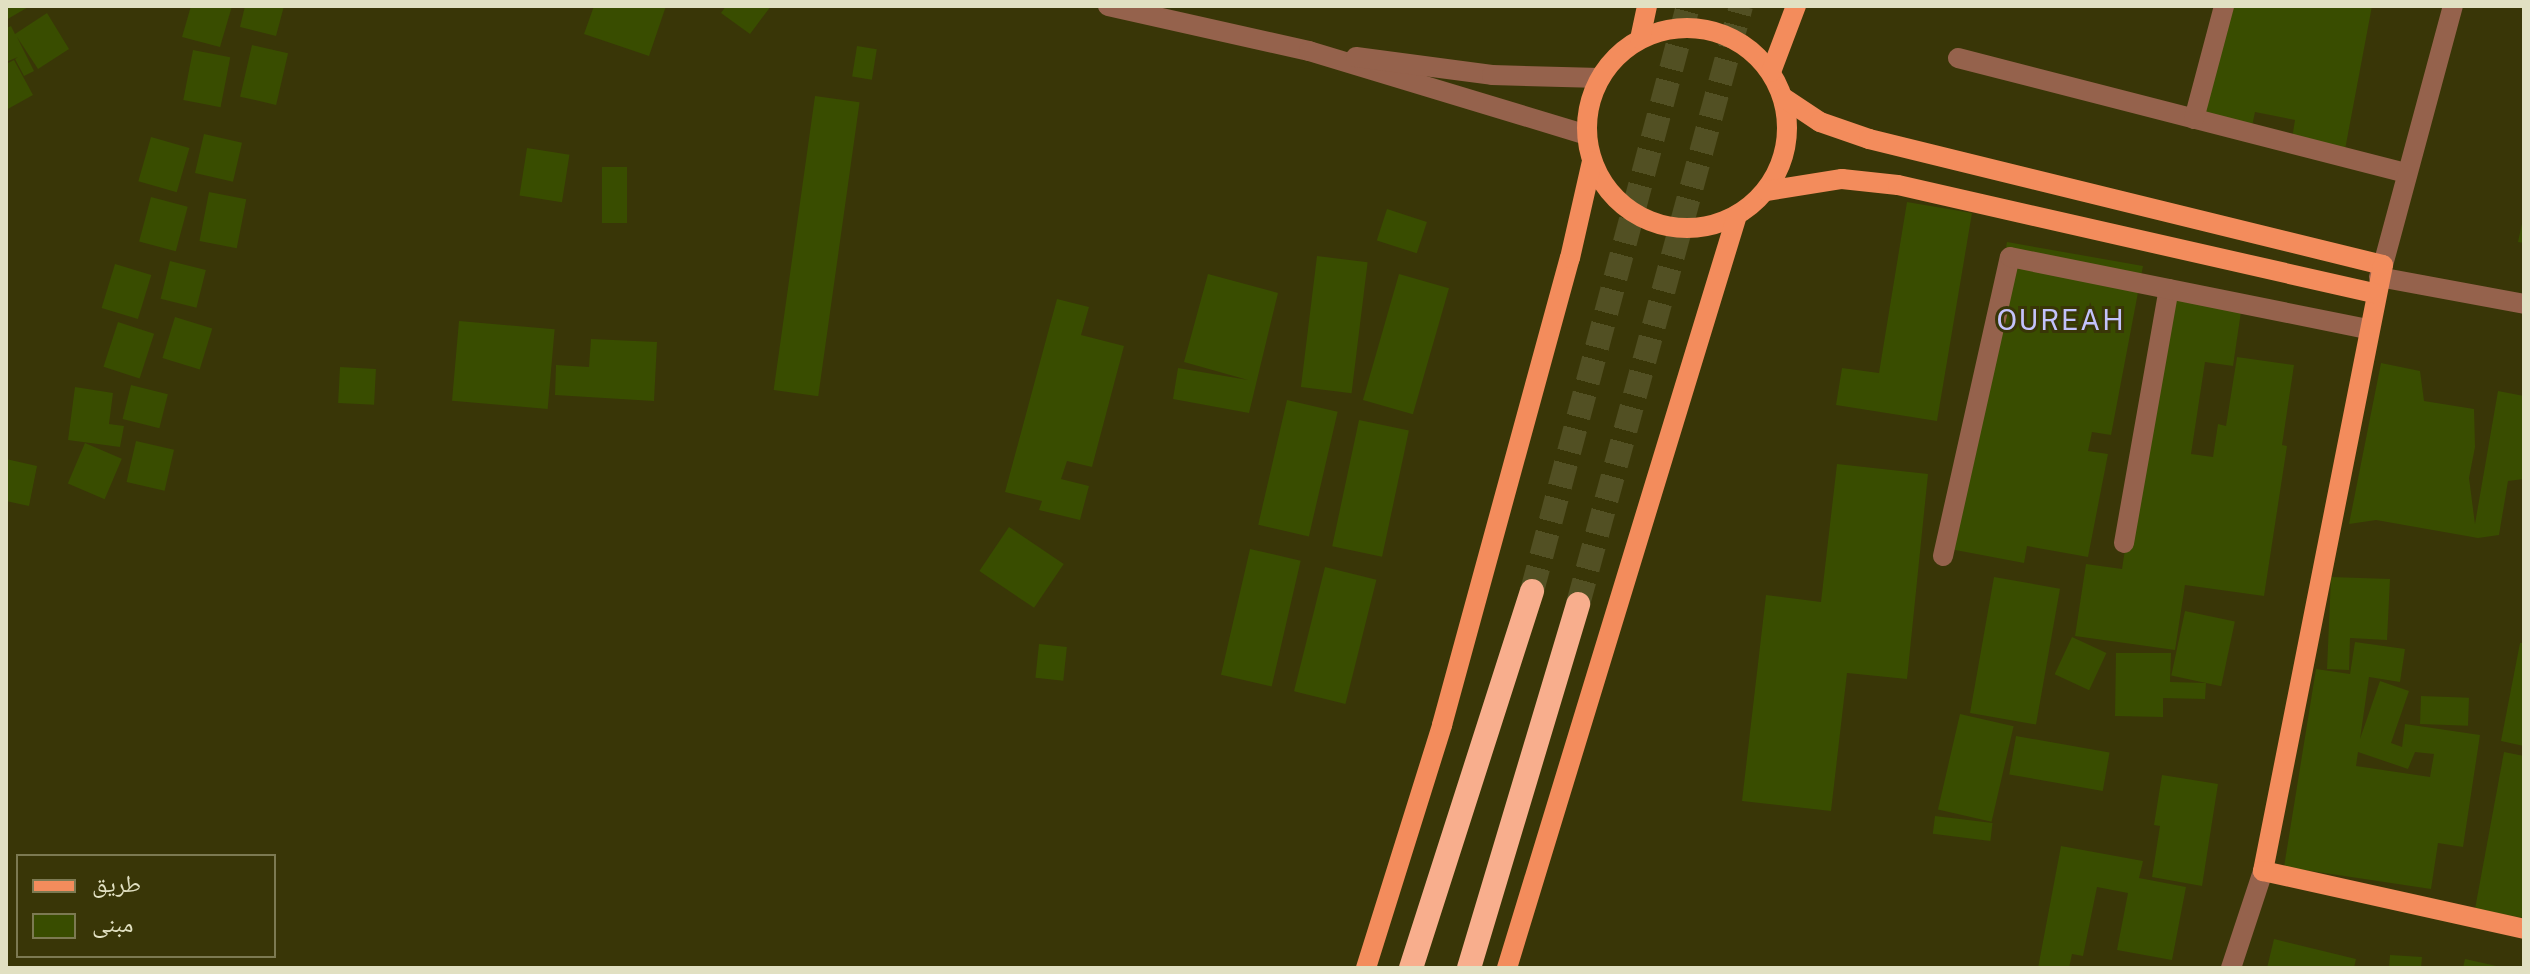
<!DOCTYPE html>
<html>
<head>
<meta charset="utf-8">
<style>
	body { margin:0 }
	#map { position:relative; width:2530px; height:974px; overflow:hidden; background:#393607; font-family:"Public Sans","Noto Naskh Arabic",sans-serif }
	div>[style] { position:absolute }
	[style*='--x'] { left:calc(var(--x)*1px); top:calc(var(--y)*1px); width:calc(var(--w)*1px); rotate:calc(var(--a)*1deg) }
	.building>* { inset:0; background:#394d00; transform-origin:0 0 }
	.highway-tunnel>* { height:24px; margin-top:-12px; transform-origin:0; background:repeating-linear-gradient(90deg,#525023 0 24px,transparent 0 36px) }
	.minor>* { height:20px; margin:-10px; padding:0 10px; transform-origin:10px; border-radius:10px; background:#95624c }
	.major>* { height:20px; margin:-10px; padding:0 10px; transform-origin:10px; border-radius:10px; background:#f38c5c }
	.major>.ring { margin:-10px; padding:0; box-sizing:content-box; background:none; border:20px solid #f38c5c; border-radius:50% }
	.highway>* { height:24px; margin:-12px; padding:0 12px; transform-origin:12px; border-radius:12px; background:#f8ae8d }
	span { translate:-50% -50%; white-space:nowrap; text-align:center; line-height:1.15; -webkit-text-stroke:6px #393607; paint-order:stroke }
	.quarter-label { font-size:28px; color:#c3c2fc; letter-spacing:2px }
	.frame { position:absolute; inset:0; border:8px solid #e1e0c2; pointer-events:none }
	.legend { position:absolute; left:16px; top:854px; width:260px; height:104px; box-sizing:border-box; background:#393607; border:2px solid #7c7a52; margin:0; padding:10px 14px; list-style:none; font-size:24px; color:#e1e0c2 }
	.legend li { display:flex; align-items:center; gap:16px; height:40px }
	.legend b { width:40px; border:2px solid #7c7a52 }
</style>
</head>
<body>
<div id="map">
	<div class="building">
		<div style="clip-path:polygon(6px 6px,30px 6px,6px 20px)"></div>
		<div style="clip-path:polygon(191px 6px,232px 6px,220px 47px,182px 37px)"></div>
		<div style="clip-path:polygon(245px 6px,284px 6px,276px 36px,240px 27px)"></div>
		<div style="clip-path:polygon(594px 6px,666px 6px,649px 56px,584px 34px)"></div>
		<div style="clip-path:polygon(726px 6px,771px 6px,750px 34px,721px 13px)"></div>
		<div style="clip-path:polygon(2216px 6px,2372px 6px,2344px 155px,2291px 145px,2295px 120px,2255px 112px,2250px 136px,2193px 125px)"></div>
		<div style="clip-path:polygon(47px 13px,69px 49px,38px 69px,17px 37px,34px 71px,24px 76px,15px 59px,18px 57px,6px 62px,6px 28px,11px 26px,15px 34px)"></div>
		<div style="left:252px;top:45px;width:37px;height:53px;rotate:13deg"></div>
		<div style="left:857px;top:46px;width:20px;height:31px;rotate:9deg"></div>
		<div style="left:193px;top:50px;width:38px;height:51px;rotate:11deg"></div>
		<div style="clip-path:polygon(14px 60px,33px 95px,6px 110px,6px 64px)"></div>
		<div style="left:815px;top:96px;width:45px;height:297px;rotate:8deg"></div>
		<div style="left:204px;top:134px;width:39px;height:40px;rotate:13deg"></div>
		<div style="left:151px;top:137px;width:40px;height:46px;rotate:16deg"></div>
		<div style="left:527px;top:148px;width:43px;height:48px;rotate:9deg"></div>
		<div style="left:602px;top:167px;width:25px;height:56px"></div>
		<div style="left:209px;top:192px;width:38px;height:50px;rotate:11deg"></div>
		<div style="left:151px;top:197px;width:38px;height:46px;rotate:15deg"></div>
		<div style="clip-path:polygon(1907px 202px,1972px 213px,1937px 421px,1836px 405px,1842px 368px,1879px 373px)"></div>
		<div style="left:1387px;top:209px;width:42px;height:33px;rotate:18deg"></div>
		<div style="clip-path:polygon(2523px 219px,2524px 219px,2524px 243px,2518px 242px)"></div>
		<div style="clip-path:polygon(2007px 242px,2143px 266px,2111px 435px,2092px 432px,2088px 451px,2108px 454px,2088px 557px,2027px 546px,2024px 563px,1950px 549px)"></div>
		<div style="left:1317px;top:256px;width:51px;height:132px;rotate:7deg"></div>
		<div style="left:170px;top:261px;width:37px;height:39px;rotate:14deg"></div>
		<div style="left:115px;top:264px;width:38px;height:46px;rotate:17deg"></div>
		<div style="clip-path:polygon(1208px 274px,1278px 293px,1249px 413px,1173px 399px,1178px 368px,1248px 380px,1184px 362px)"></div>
		<div style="left:1399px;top:274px;width:52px;height:131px;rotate:16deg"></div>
		<div style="clip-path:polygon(2172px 287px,2243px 298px,2233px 366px,2205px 362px,2191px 454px,2213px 457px,2218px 424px,2226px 426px,2237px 357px,2294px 365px,2282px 445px,2287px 446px,2264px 596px,2185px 585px,2175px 650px,2075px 636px,2086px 564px,2122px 569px,2142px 440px)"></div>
		<div style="clip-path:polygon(1057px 299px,1089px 307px,1081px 335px,1124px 346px,1092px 467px,1067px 461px,1061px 479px,1089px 486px,1080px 520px,1039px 510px,1042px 501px,1005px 492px)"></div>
		<div style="left:175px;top:317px;width:39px;height:43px;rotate:17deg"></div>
		<div style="left:459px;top:321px;width:96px;height:80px;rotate:5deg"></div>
		<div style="left:118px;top:322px;width:38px;height:47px;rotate:18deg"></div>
		<div style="clip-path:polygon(591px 339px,657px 342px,654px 401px,555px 395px,556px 365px,589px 367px)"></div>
		<div style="clip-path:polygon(2381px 363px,2420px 371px,2424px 401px,2474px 409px,2475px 447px,2469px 478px,2475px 524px,2498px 391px,2524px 396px,2524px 479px,2508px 481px,2499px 535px,2478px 538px,2376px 520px,2349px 524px)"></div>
		<div style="left:340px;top:367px;width:36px;height:36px;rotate:3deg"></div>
		<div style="left:131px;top:385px;width:38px;height:35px;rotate:14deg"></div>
		<div style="clip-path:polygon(75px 387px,113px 393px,109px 424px,124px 426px,120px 447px,68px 440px)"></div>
		<div style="left:1287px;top:400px;width:52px;height:128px;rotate:13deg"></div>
		<div style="left:1359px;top:420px;width:51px;height:129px;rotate:12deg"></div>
		<div style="left:136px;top:441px;width:39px;height:42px;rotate:13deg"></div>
		<div style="left:85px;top:443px;width:40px;height:44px;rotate:23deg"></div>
		<div style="clip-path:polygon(6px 459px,37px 466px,29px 506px,6px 501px)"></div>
		<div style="clip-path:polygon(1837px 464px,1928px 474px,1907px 679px,1847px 673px,1831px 811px,1742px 801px,1766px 595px,1821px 602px)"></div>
		<div style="left:1009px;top:527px;width:66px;height:53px;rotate:34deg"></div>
		<div style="left:1250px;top:549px;width:52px;height:129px;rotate:13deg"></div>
		<div style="left:1325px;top:567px;width:53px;height:128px;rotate:14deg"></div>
		<div style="left:1994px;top:577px;width:67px;height:138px;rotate:10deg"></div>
		<div style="clip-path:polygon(2331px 577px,2390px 579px,2387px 640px,2350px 638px,2349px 670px,2327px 669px)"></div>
		<div style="left:2185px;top:611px;width:51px;height:66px;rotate:12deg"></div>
		<div style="left:2072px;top:637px;width:38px;height:41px;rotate:25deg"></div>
		<div style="clip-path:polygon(evenodd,2355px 642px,2405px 649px,2400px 682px,2369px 677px,2360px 739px,2380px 681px,2409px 691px,2391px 743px,2402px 747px,2405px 724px,2480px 735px,2463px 847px,2438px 843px,2431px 889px,2284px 867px,2316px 669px,2350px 674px,2355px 642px,2358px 752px,2408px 769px,2415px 752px,2434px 754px,2430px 777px,2356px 766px,2358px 752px)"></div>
		<div style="clip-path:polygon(2520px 643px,2524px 643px,2524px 746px,2501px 741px)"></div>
		<div style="left:1039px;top:644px;width:28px;height:34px;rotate:6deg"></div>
		<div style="clip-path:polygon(2116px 653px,2171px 653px,2170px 682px,2206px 683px,2205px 699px,2163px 698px,2163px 717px,2115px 716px)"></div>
		<div style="left:2421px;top:696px;width:48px;height:28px;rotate:2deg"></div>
		<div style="left:1960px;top:714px;width:55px;height:98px;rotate:13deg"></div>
		<div style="left:2016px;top:736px;width:95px;height:39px;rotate:10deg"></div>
		<div style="clip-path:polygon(2504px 752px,2524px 756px,2524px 918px,2475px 909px)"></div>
		<div style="clip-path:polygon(2162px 775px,2218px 784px,2202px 886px,2152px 877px,2160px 826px,2154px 825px)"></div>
		<div style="left:1935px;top:816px;width:58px;height:18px;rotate:7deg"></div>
		<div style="clip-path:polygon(2061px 846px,2143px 861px,2139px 878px,2186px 887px,2172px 960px,2117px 950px,2128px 893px,2097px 887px,2083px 956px,2072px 954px,2069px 968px,2038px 968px)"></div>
		<div style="clip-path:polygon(2274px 939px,2356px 959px,2354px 968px,2267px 968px)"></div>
		<div style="clip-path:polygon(2390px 955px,2422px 957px,2421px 968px,2389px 968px)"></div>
		<div style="clip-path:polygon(2465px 959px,2501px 967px,2501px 968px,2463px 968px)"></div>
	</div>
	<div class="highway-tunnel">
		<div style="--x:1532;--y:591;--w:605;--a:-75.07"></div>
		<div style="--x:1578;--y:604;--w:620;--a:-74.75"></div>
	</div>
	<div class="minor">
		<div style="--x:1108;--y:6;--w:206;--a:12.6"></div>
		<div style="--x:1309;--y:51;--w:290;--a:16.8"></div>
		<div style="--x:1356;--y:57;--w:137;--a:7.5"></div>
		<div style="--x:1492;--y:75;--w:108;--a:1.6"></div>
		<div style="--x:1958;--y:58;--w:463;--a:14.4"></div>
		<div style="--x:2194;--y:119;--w:117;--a:-75.1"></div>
		<div style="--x:2383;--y:265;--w:268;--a:-74.9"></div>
		<div style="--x:2379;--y:277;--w:147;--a:10.5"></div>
		<div style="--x:2124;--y:543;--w:258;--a:-80"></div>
		<div style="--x:1943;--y:556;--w:306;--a:-77.4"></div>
		<div style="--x:2010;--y:257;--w:365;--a:11.4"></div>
		<div style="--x:2231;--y:968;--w:102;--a:-71.7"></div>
	</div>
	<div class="major">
		<div class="ring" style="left:1587px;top:28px;width:180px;height:180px"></div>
		<div style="--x:1640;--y:39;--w:34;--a:-78"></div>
		<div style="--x:1771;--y:72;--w:71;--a:-69.3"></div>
		<div style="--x:1784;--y:98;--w:43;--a:33.7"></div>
		<div style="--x:1820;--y:122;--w:52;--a:19.1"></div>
		<div style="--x:1869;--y:139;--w:529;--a:13.77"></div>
		<div style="--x:2383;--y:265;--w:618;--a:101.2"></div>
		<div style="--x:2263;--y:871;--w:267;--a:12.5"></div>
		<div style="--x:1766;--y:191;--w:77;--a:-9"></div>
		<div style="--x:1842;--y:179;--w:56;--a:6.1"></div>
		<div style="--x:1898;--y:185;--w:490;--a:12.8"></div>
		<div style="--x:1366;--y:968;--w:255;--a:-72.6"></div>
		<div style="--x:1442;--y:725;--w:484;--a:-74.7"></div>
		<div style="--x:1570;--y:258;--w:99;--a:-77.2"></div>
		<div style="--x:1507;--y:968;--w:787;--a:-73.01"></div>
	</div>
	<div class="highway">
		<div style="--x:1411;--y:968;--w:396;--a:-72.2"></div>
		<div style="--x:1469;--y:968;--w:380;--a:-73.3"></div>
	</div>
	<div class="quarter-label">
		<span style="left:2061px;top:320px">OUREAH</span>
	</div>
	<div class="frame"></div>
	<ul class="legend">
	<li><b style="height:10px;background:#f38c5c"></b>طريق</li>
	<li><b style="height:22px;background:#394d00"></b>مبنى</li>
	</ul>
</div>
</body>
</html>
